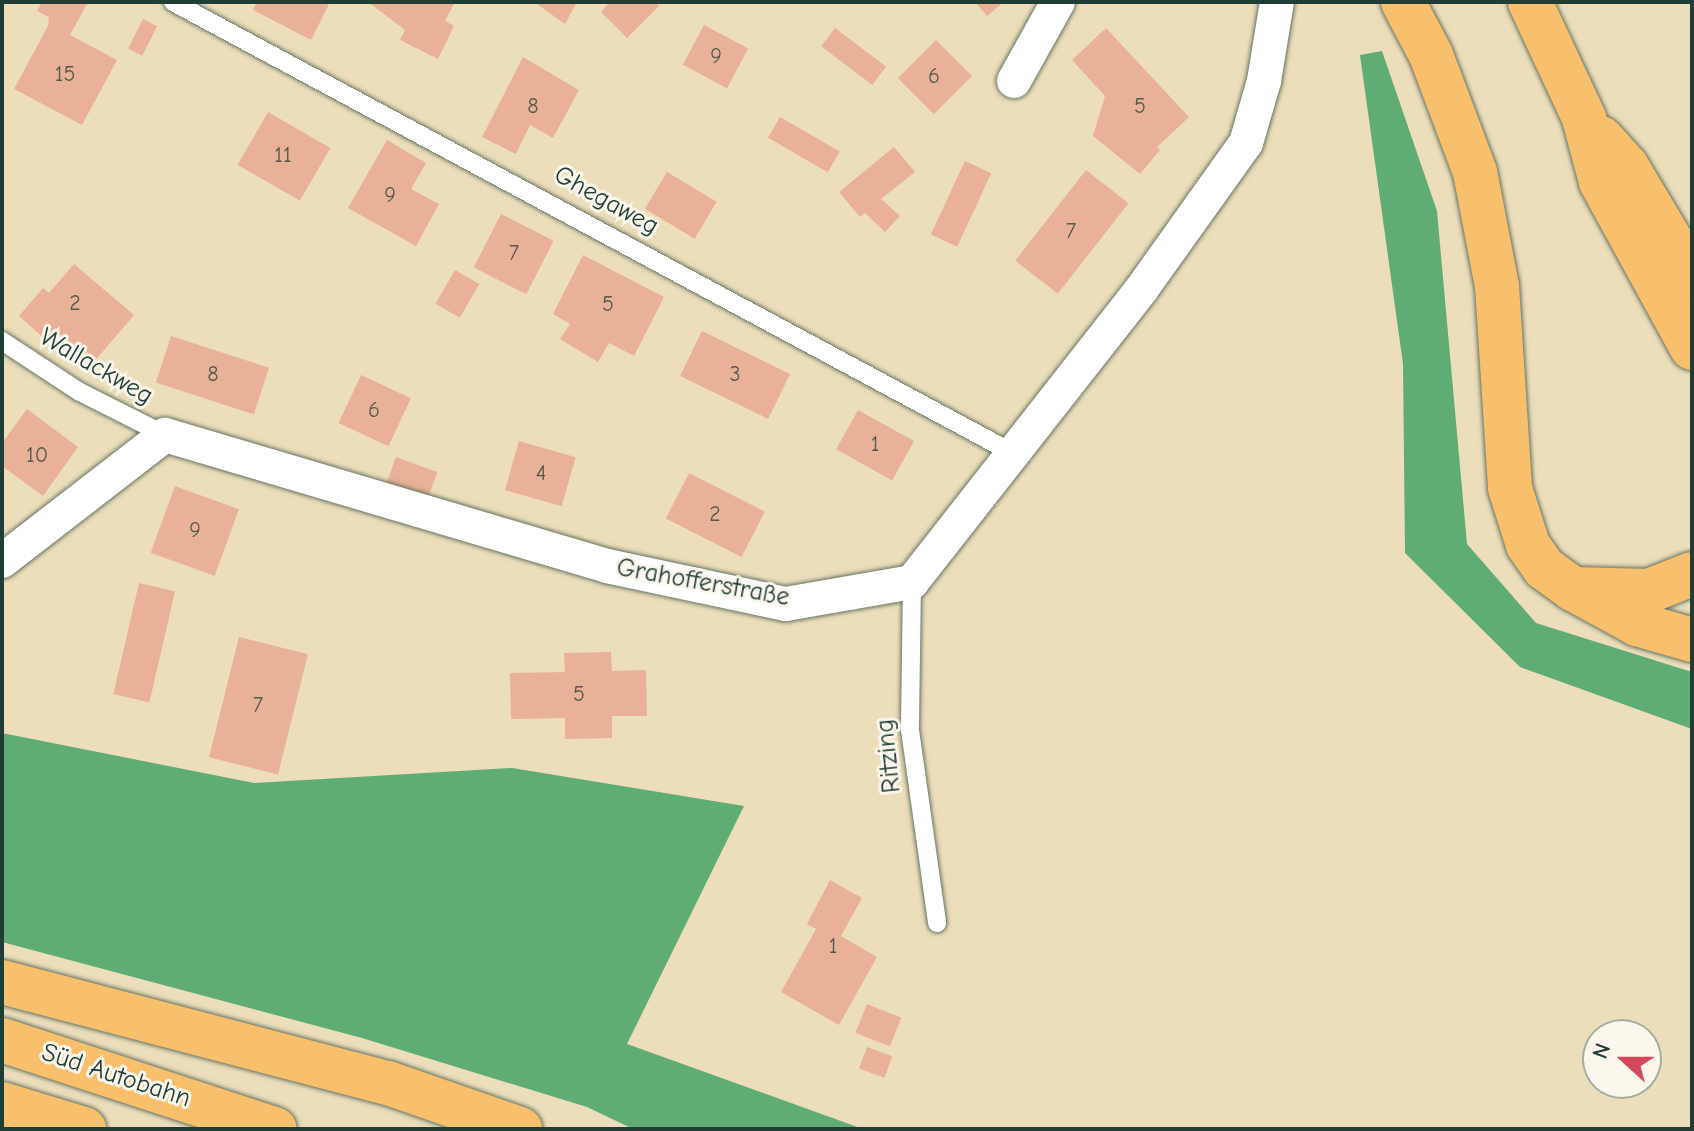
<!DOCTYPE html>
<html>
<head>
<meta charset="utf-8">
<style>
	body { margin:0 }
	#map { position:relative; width:1694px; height:1131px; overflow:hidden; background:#eddebb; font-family:"Comic Neue",sans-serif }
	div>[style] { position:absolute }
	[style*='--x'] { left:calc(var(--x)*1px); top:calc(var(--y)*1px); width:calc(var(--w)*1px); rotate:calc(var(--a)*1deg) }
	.forest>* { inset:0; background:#60ac75 }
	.building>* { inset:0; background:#e9b198; transform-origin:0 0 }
	.roads { filter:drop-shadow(0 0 2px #677563) drop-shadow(0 0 2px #677563) }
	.lane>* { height:18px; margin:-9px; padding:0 9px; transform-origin:9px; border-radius:9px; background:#fff }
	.street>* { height:34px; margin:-17px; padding:0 17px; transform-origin:17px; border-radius:17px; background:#fff }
	.primary>* { height:44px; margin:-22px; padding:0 22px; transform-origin:22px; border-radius:22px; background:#f8bf6c }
	.highway>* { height:44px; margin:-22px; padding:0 22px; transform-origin:22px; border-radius:22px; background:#f8bf6c }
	span { translate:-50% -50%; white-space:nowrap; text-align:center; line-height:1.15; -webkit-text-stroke:6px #fbf7ec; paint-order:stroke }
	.number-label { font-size:22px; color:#525a4d }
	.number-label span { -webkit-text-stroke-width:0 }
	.street-label { font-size:26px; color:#1f3d34 }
	.frame { position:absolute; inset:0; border:4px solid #1f3d34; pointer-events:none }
	.north { position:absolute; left:1582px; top:1019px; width:80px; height:80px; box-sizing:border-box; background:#fbf7ec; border:2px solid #a3ada2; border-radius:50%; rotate:291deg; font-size:22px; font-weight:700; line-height:32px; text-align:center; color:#1f3d34 }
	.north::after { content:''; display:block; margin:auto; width:28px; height:36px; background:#d1495b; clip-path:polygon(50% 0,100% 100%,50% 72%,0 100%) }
</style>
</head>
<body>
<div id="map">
	<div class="forest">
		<div style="clip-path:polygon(1382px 51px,1437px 211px,1467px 544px,1536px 623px,1692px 672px,1692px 729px,1520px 667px,1405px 553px,1403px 364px,1360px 55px)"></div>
		<div style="clip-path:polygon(2px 733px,254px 783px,512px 768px,744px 806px,627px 1044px,863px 1129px,633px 1129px,587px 1107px,362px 1038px,2px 942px)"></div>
	</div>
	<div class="building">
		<div style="clip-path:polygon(42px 2px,88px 2px,70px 35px,117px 60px,82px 125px,14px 89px,48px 26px,49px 17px,37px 11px)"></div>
		<div style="clip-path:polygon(257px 2px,330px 2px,311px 40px,253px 10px)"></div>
		<div style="clip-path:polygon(368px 2px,455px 2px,445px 21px,454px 26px,438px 59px,400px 40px,405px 30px)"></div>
		<div style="clip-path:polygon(534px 2px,577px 2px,565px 24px)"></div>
		<div style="clip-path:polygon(610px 2px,656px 2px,659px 6px,627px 38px,601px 12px)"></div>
		<div style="clip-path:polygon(975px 2px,1004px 2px,987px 16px)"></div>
		<div style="left:143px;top:19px;width:16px;height:33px;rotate:27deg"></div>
		<div style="left:704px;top:25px;width:50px;height:45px;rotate:28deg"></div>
		<div style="left:835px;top:28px;width:64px;height:23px;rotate:37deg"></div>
		<div style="clip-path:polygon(1106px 28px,1189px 117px,1157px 147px,1160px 150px,1140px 174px,1093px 136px,1105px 96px,1072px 60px)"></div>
		<div style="left:936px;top:40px;width:51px;height:54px;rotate:45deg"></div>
		<div style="clip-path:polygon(523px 57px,579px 90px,553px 138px,530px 125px,516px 154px,482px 137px)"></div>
		<div style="left:268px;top:112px;width:72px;height:61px;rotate:30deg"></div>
		<div style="left:780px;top:117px;width:69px;height:24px;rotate:30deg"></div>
		<div style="clip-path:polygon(387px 140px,426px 163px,411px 189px,439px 204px,416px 246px,348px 208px)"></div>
		<div style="clip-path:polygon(894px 147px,915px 172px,881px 199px,900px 216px,885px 232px,865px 213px,860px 217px,839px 192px)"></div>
		<div style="left:965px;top:161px;width:29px;height:81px;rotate:25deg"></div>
		<div style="left:1086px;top:170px;width:54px;height:115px;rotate:38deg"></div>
		<div style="left:667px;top:172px;width:58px;height:43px;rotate:31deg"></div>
		<div style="left:501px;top:214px;width:59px;height:60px;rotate:27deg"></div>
		<div style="clip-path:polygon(583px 255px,664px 297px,634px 356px,609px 343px,598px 362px,560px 339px,570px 324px,553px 314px)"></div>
		<div style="clip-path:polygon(74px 264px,134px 315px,93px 363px,54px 330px,46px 340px,19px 316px,43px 288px,49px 293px)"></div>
		<div style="left:455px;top:270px;width:28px;height:39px;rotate:30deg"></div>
		<div style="left:702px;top:331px;width:98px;height:50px;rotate:26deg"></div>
		<div style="left:171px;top:336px;width:103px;height:49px;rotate:18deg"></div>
		<div style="left:361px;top:375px;width:55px;height:53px;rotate:25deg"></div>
		<div style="clip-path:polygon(27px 409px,78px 447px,43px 496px,2px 466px,2px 443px)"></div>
		<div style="left:858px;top:410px;width:64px;height:45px;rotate:29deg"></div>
		<div style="left:519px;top:441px;width:59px;height:51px;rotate:16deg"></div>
		<div style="left:396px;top:457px;width:44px;height:30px;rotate:20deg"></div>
		<div style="left:689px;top:473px;width:85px;height:51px;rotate:27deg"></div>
		<div style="left:175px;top:486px;width:68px;height:71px;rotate:20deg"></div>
		<div style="left:139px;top:583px;width:37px;height:114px;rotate:13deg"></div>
		<div style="left:239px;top:637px;width:71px;height:124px;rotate:14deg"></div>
		<div style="clip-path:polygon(611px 652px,612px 671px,646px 670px,647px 716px,612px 716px,612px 738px,565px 739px,565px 718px,511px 719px,510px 673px,565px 672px,564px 653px)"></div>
		<div style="clip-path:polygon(830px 880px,862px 898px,841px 936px,877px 957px,839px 1025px,781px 992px,816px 929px,807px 924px)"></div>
		<div style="left:867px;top:1004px;width:37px;height:31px;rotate:22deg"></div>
		<div style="left:867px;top:1047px;width:27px;height:23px;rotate:20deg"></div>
	</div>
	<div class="roads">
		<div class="lane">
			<div style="--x:173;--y:2;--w:951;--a:28.24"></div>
			<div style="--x:2;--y:341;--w:93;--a:33.2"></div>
			<div style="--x:80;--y:392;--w:95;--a:26.8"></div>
			<div style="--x:912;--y:582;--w:148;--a:90.8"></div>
			<div style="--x:910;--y:730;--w:195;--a:82"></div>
		</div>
		<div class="street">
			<div style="--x:1014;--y:81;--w:90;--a:-60.9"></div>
			<div style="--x:2;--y:561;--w:206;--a:-37.7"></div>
			<div style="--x:165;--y:435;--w:461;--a:16.5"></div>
			<div style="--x:607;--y:566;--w:183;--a:12"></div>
			<div style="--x:786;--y:604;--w:128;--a:-9.9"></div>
			<div style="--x:912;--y:582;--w:371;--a:-51.9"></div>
			<div style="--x:1141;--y:290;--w:181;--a:-54.5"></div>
			<div style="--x:1246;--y:143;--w:65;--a:-73.8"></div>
			<div style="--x:1264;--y:81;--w:80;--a:-80.7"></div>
		</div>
		<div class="primary">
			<div style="--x:1403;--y:2;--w:60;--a:62.2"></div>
			<div style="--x:1431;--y:55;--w:125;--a:69.4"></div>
			<div style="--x:1475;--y:172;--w:116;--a:79.1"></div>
			<div style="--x:1497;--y:286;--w:202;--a:86.3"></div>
			<div style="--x:1510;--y:488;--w:60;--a:72.5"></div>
			<div style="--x:1528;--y:545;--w:28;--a:55"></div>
			<div style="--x:1544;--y:568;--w:36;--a:36"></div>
			<div style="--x:1573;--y:589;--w:76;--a:1.5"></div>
			<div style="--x:1649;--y:591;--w:46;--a:-21.6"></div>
			<div style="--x:1530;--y:2;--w:128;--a:65"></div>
			<div style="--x:1584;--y:118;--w:66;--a:75.1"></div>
			<div style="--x:1601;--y:182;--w:189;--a:61.3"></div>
			<div style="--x:1601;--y:138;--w:39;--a:48"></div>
			<div style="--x:1627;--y:167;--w:127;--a:59.2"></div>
		</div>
		<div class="highway">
			<div style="--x:1573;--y:589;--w:73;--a:28.7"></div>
			<div style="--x:1637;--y:624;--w:57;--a:16.2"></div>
			<div style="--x:2;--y:982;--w:399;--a:14.7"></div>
			<div style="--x:388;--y:1083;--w:140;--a:19.2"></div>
			<div style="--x:2;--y:1040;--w:287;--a:18.1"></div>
			<div style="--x:2;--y:1104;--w:86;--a:17"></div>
		</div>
	</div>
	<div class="number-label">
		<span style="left:716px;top:57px">9</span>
		<span style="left:65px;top:75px">15</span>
		<span style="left:934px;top:77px">6</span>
		<span style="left:533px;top:107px">8</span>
		<span style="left:1140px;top:107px">5</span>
		<span style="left:283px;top:156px">11</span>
		<span style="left:390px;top:196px">9</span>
		<span style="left:1071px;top:232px">7</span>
		<span style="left:514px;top:254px">7</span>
		<span style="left:75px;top:304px">2</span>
		<span style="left:608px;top:305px">5</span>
		<span style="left:213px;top:375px">8</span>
		<span style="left:735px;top:375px">3</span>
		<span style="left:374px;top:411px">6</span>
		<span style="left:875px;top:445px">1</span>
		<span style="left:37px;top:456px">10</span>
		<span style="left:541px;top:474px">4</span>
		<span style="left:715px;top:515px">2</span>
		<span style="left:195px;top:531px">9</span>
		<span style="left:579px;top:695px">5</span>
		<span style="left:258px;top:706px">7</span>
		<span style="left:833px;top:947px">1</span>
	</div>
	<div class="street-label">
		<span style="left:606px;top:201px;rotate:29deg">Ghegaweg</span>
		<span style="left:96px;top:367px;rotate:30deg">Wallackweg</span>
		<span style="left:703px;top:583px;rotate:10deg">Grahofferstraße</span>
		<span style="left:889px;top:756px;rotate:-96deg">Ritzing</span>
		<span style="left:116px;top:1076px;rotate:18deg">Süd Autobahn</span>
	</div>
	<div class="frame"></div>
	<div class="north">N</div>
</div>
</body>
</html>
